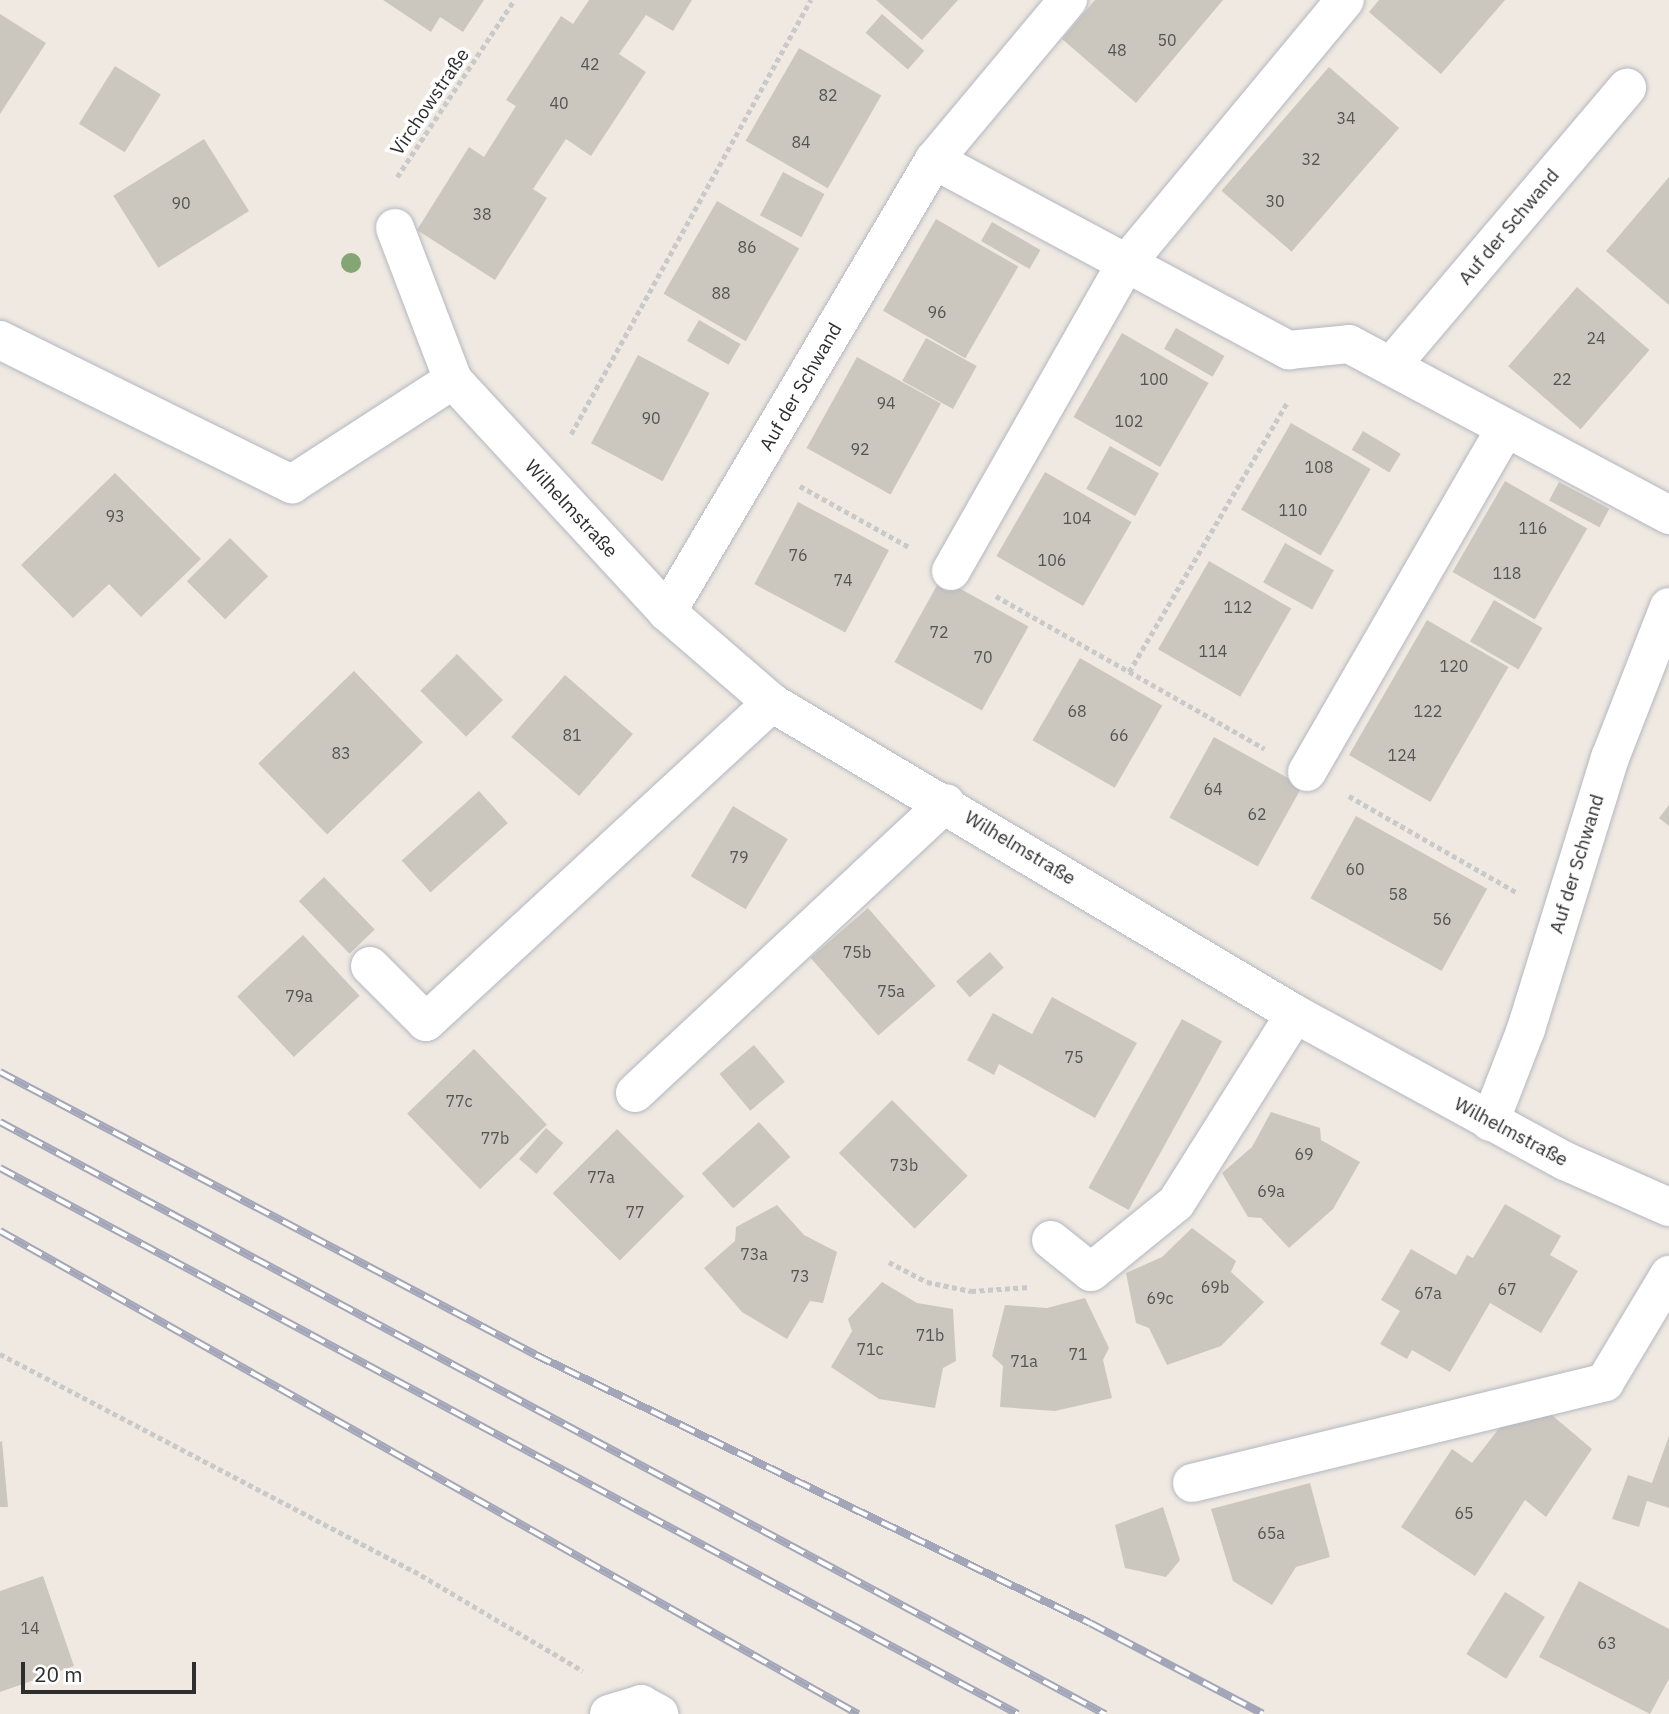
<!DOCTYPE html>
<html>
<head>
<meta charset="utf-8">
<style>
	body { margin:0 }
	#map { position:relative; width:1669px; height:1714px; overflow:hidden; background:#efe9e1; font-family:"IBM Plex Sans",sans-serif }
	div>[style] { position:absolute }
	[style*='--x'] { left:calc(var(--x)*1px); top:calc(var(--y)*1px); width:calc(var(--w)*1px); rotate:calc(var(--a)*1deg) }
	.building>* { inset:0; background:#cbc7bf; transform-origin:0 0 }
	.path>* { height:4.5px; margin-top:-2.25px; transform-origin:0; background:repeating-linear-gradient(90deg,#c9c9c9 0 5px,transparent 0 8.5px) }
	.roads { filter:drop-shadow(0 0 2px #b4b7c1) drop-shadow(0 0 2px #b4b7c1) }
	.minor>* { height:38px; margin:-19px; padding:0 19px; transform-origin:19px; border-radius:19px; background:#fff }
	.rail>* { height:8px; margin-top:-4px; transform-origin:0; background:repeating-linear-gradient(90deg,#fff 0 16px,#a3a6b8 0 32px); box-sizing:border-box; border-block:2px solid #a3a6b8 }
	.trees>* { width:20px; height:20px; margin:-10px; border-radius:50%; background:#84a574 }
	span { translate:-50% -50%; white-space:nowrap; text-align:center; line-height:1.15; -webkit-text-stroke:7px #fff; paint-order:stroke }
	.number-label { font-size:16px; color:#555452 }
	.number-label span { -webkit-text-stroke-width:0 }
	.street-label { font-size:19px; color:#2e2e2e }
	.scale { position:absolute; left:21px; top:1662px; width:175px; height:32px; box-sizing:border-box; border:4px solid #2e2e2e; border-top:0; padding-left:9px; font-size:21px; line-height:24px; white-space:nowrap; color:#2e2e2e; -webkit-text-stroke:5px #fff; paint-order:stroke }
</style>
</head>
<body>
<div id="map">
	<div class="building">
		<div style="clip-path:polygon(383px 0,484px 0,463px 32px,440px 17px,431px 32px)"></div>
		<div style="clip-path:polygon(589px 0,692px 0,673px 31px,646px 15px,619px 54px,646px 72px,591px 156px,566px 139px,533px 189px,547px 198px,495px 280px,417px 230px,469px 147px,484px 157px,516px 106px,506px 100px,561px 16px,573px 24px)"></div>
		<div style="clip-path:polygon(876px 0,958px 0,922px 40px)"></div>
		<div style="clip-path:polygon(1095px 0,1223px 0,1136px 103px,1062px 39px)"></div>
		<div style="clip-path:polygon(1379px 0,1505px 0,1441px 74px,1369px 12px)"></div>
		<div style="clip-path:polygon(0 14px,46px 43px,0 114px)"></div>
		<div style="left:882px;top:14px;width:56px;height:25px;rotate:41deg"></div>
		<div style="left:799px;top:48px;width:95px;height:107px;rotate:30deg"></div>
		<div style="left:115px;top:66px;width:54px;height:68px;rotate:32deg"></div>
		<div style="left:1329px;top:67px;width:93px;height:164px;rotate:41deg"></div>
		<div style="left:204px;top:139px;width:85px;height:107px;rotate:58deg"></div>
		<div style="left:783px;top:172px;width:47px;height:49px;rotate:28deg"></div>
		<div style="clip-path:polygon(1669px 177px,1669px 305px,1606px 251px)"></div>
		<div style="left:717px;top:201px;width:95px;height:107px;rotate:30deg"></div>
		<div style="left:936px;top:219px;width:95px;height:106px;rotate:30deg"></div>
		<div style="left:992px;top:222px;width:56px;height:22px;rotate:30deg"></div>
		<div style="left:1577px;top:287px;width:96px;height:105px;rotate:41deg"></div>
		<div style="left:699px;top:320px;width:48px;height:24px;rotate:30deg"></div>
		<div style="left:1176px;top:328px;width:56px;height:24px;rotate:30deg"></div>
		<div style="left:1122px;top:333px;width:100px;height:97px;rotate:30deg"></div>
		<div style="left:926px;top:338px;width:58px;height:49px;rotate:29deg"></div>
		<div style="left:638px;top:355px;width:81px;height:100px;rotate:28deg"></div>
		<div style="left:857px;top:357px;width:96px;height:104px;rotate:29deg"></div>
		<div style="left:1291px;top:423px;width:92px;height:100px;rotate:30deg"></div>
		<div style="left:1363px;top:431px;width:44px;height:22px;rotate:31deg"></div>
		<div style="left:1110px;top:446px;width:56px;height:49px;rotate:29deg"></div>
		<div style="left:1045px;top:472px;width:100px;height:97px;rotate:30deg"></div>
		<div style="clip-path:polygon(115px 473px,201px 559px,141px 617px,109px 584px,73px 618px,21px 565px)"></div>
		<div style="left:1505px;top:481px;width:95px;height:105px;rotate:30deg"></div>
		<div style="left:1559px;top:482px;width:57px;height:21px;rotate:28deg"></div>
		<div style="left:798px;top:502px;width:103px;height:93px;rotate:28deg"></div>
		<div style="left:230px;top:538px;width:54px;height:61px;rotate:45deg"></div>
		<div style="left:1285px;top:543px;width:56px;height:45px;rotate:29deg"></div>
		<div style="left:1209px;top:561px;width:95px;height:102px;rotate:30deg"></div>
		<div style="left:941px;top:578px;width:100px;height:96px;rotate:29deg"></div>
		<div style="left:1494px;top:600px;width:56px;height:48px;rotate:30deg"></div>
		<div style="left:1427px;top:620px;width:94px;height:156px;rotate:30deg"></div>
		<div style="left:457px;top:654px;width:65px;height:52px;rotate:45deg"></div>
		<div style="left:1080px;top:658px;width:95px;height:95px;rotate:30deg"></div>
		<div style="left:354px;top:671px;width:99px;height:133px;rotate:46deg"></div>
		<div style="left:565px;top:675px;width:90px;height:82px;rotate:41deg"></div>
		<div style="left:1214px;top:737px;width:101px;height:92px;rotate:29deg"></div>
		<div style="left:479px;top:791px;width:43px;height:104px;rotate:48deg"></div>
		<div style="clip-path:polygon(1669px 805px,1669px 826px,1659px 818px)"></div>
		<div style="left:733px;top:806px;width:64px;height:82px;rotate:31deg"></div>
		<div style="left:1356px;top:816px;width:150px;height:94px;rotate:29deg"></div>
		<div style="left:324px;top:877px;width:73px;height:35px;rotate:46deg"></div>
		<div style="left:868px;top:908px;width:103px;height:76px;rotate:49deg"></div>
		<div style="left:303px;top:935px;width:83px;height:90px;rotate:47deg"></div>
		<div style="left:990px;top:952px;width:21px;height:45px;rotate:49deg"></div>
		<div style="clip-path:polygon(1052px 997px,1137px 1043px,1095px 1118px,999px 1064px,994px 1075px,967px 1060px,993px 1013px,1032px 1034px)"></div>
		<div style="left:1182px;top:1019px;width:46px;height:193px;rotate:29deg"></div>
		<div style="left:754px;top:1045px;width:48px;height:45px;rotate:50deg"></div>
		<div style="left:474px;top:1049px;width:105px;height:93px;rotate:46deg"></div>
		<div style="left:892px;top:1100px;width:107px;height:75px;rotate:45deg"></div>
		<div style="clip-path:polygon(1271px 1112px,1320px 1128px,1321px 1140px,1360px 1162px,1333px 1209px,1289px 1248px,1261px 1218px,1248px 1217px,1222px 1173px,1252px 1147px)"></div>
		<div style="left:759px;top:1122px;width:47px;height:77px;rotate:48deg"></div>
		<div style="left:546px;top:1128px;width:23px;height:41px;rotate:41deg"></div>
		<div style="left:617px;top:1129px;width:95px;height:91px;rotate:45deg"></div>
		<div style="clip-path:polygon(1505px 1204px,1561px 1236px,1550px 1255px,1578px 1271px,1541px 1333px,1490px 1303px,1450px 1372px,1412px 1350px,1407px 1359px,1380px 1344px,1400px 1311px,1381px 1300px,1411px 1249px,1456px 1275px,1467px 1255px,1473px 1258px)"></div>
		<div style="clip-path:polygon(777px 1205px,804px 1235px,837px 1252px,823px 1303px,810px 1301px,787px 1339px,742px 1312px,704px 1268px,735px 1241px,736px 1227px)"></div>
		<div style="clip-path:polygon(1192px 1228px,1236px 1261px,1231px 1272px,1264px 1302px,1221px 1346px,1167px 1365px,1149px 1328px,1136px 1323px,1126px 1273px,1162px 1257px)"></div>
		<div style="clip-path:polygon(882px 1282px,917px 1303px,953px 1309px,956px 1361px,943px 1368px,935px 1408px,879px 1399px,831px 1367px,852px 1331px,848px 1319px)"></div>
		<div style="clip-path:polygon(1085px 1298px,1109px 1348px,1103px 1360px,1112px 1398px,1055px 1411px,1000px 1407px,1003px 1366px,992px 1356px,1005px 1305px,1047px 1308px)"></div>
		<div style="clip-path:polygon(1547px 1411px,1592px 1449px,1546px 1517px,1525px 1500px,1475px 1576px,1401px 1527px,1452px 1449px,1472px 1463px,1504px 1422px)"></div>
		<div style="clip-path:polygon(1669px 1436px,1669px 1508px,1647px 1501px,1639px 1527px,1612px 1519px,1628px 1475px,1652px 1483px)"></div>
		<div style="clip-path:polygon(2px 1441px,8px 1507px,0 1507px,0 1442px)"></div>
		<div style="clip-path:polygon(1310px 1483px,1330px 1557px,1296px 1567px,1272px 1605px,1233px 1581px,1211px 1509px)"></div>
		<div style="clip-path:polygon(1163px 1507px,1180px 1560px,1166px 1577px,1125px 1568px,1115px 1525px)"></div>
		<div style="clip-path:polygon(43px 1576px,74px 1666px,0 1692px,0 1591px)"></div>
		<div style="clip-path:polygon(1579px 1581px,1669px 1629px,1669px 1679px,1650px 1714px,1539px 1657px)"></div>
		<div style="left:1505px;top:1592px;width:47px;height:73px;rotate:32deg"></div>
	</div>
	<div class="path">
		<div style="--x:397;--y:177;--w:212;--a:-56.5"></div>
		<div style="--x:571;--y:434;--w:496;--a:-61.1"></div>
		<div style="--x:800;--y:486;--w:125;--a:29.2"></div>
		<div style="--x:996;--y:596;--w:309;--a:29.6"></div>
		<div style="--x:1129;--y:672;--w:314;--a:-59.6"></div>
		<div style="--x:1349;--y:796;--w:195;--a:29.9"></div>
		<div style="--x:889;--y:1262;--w:43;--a:27.8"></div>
		<div style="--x:927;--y:1282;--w:45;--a:11.6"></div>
		<div style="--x:971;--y:1291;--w:58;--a:-3.9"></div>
		<div style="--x:0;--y:1354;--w:467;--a:27.7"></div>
		<div style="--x:414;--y:1571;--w:196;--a:30.6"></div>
	</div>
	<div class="roads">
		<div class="minor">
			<div style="--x:934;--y:160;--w:403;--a:28.2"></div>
			<div style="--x:1289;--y:350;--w:60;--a:-5.7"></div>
			<div style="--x:1349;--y:344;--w:363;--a:28.1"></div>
			<div style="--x:395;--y:228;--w:163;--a:69.1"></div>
			<div style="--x:453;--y:380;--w:316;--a:47.3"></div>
			<div style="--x:667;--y:612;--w:139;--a:40.9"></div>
			<div style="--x:772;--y:703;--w:608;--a:30.74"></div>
			<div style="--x:1295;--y:1014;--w:307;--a:28.6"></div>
			<div style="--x:1565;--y:1161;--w:114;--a:23.9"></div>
			<div style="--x:0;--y:340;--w:326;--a:26.3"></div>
			<div style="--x:292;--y:484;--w:192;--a:-32.9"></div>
			<div style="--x:1391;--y:366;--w:365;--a:-49.7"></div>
			<div style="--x:951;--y:571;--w:352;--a:-60.4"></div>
			<div style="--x:1125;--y:265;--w:344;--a:-50.3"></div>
			<div style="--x:667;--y:612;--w:525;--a:-59.43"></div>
			<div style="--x:934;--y:160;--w:209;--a:-50.1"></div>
			<div style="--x:1307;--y:772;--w:396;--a:-60"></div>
			<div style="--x:370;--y:966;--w:79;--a:45"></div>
			<div style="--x:426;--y:1022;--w:471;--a:-42.7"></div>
			<div style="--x:635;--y:1093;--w:425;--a:-43"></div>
			<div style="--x:1490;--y:1122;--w:100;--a:-68.8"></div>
			<div style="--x:1526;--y:1029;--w:284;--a:-72.8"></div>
			<div style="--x:1610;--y:758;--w:162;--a:-68.7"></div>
			<div style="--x:1051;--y:1240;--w:51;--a:38.7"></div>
			<div style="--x:1091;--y:1272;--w:109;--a:-39.1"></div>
			<div style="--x:1176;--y:1203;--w:223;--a:-57.8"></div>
			<div style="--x:1192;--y:1483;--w:425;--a:-13.7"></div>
			<div style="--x:1605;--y:1382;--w:125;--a:-59.1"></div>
			<div style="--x:609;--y:1714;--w:34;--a:-17"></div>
			<div style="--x:641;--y:1704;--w:21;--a:29"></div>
		</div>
	</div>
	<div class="rail">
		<div style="--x:0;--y:1072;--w:606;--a:27.83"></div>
		<div style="--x:536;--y:1355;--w:615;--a:25.82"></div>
		<div style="--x:1090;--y:1623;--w:195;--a:27.7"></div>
		<div style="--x:0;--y:1122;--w:1254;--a:28.18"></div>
		<div style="--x:0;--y:1168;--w:1155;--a:28.21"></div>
		<div style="--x:0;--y:1231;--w:985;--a:29.38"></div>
	</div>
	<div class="trees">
		<div style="left:351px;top:263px"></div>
	</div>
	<div class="number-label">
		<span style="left:1167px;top:40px">50</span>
		<span style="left:1117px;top:50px">48</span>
		<span style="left:590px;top:64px">42</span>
		<span style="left:828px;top:95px">82</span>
		<span style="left:559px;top:103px">40</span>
		<span style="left:1346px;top:118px">34</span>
		<span style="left:801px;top:142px">84</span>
		<span style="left:1311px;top:159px">32</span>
		<span style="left:1275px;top:201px">30</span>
		<span style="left:181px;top:203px">90</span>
		<span style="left:482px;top:214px">38</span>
		<span style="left:747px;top:247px">86</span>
		<span style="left:721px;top:293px">88</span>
		<span style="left:937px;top:312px">96</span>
		<span style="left:1596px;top:338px">24</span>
		<span style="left:1154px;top:379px">100</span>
		<span style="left:1562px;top:379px">22</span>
		<span style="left:886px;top:403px">94</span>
		<span style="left:651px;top:418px">90</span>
		<span style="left:1129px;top:421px">102</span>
		<span style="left:860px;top:449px">92</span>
		<span style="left:1319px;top:467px">108</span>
		<span style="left:1293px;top:510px">110</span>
		<span style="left:115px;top:516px">93</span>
		<span style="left:1077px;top:518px">104</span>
		<span style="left:1533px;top:528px">116</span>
		<span style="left:798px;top:555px">76</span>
		<span style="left:1052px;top:560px">106</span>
		<span style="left:1507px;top:573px">118</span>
		<span style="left:843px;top:580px">74</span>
		<span style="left:1238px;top:607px">112</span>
		<span style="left:939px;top:632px">72</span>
		<span style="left:1213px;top:651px">114</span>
		<span style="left:983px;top:657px">70</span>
		<span style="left:1454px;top:666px">120</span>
		<span style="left:1077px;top:711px">68</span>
		<span style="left:1428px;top:711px">122</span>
		<span style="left:572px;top:735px">81</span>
		<span style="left:1119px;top:735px">66</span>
		<span style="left:341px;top:753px">83</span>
		<span style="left:1402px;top:755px">124</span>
		<span style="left:1213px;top:789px">64</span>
		<span style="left:1257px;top:814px">62</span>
		<span style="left:739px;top:857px">79</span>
		<span style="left:1355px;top:869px">60</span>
		<span style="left:1398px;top:894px">58</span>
		<span style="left:1442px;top:919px">56</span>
		<span style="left:857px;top:952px">75b</span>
		<span style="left:891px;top:991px">75a</span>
		<span style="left:299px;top:996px">79a</span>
		<span style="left:1074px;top:1057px">75</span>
		<span style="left:459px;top:1101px">77c</span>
		<span style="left:495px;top:1138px">77b</span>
		<span style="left:1304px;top:1154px">69</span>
		<span style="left:904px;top:1165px">73b</span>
		<span style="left:601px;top:1177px">77a</span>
		<span style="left:1271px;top:1191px">69a</span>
		<span style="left:635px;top:1212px">77</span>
		<span style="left:754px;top:1254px">73a</span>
		<span style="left:800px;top:1276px">73</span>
		<span style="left:1215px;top:1287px">69b</span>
		<span style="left:1507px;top:1289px">67</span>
		<span style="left:1428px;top:1293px">67a</span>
		<span style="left:1160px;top:1298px">69c</span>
		<span style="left:930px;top:1335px">71b</span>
		<span style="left:870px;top:1349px">71c</span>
		<span style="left:1078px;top:1354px">71</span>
		<span style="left:1024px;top:1361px">71a</span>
		<span style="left:1464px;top:1513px">65</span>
		<span style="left:1271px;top:1533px">65a</span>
		<span style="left:30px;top:1628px">14</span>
		<span style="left:1607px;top:1643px">63</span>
	</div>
	<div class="street-label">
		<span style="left:430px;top:102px;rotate:-56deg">Virchowstraße</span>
		<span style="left:1509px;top:227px;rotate:-50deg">Auf der Schwand</span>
		<span style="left:801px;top:387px;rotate:-60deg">Auf der Schwand</span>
		<span style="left:571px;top:509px;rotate:47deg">Wilhelmstraße</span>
		<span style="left:1020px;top:848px;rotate:31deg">Wilhelmstraße</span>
		<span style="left:1577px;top:864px;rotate:-73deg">Auf der Schwand</span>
		<span style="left:1511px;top:1132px;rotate:28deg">Wilhelmstraße</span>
	</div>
	<div class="scale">20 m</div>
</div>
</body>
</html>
